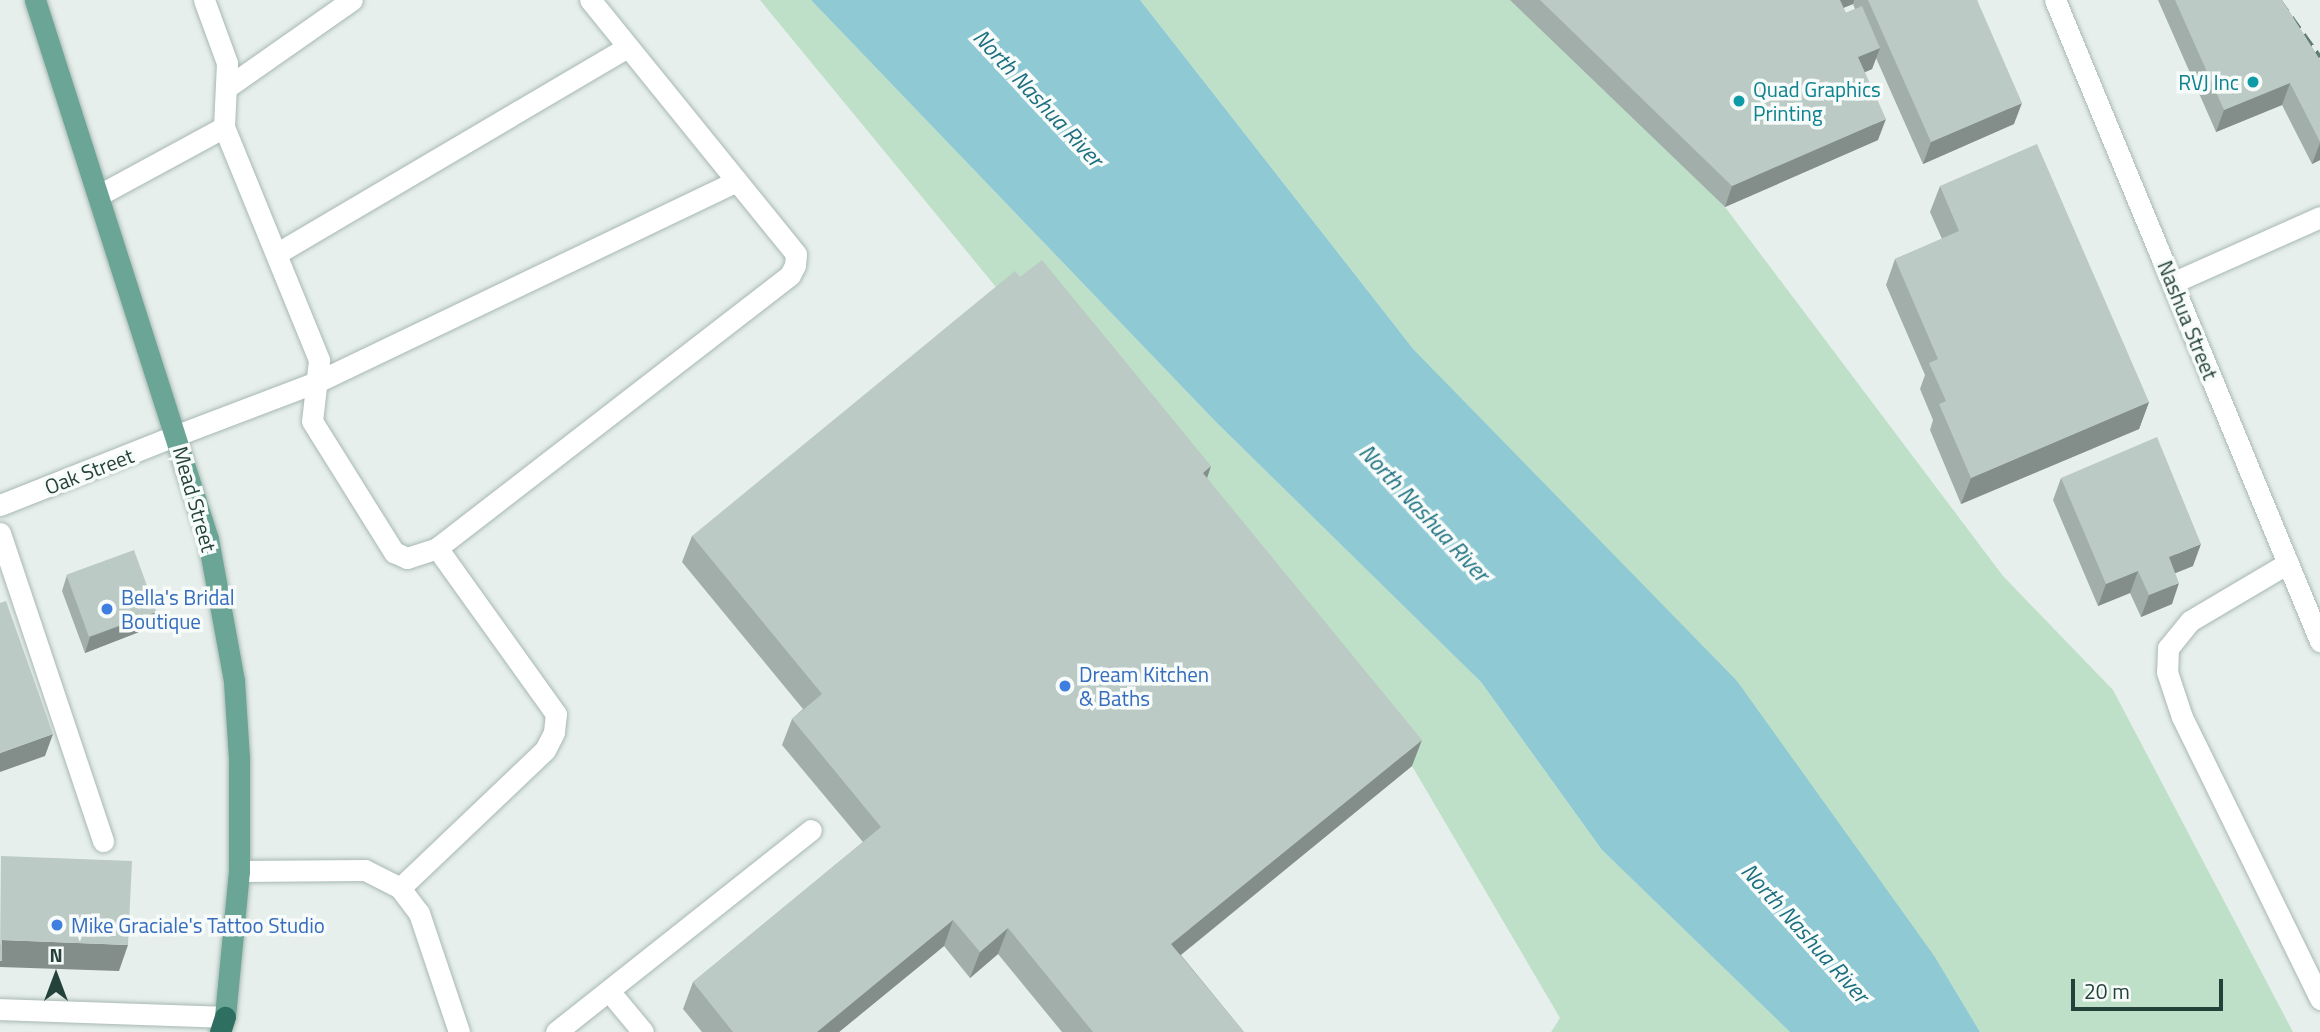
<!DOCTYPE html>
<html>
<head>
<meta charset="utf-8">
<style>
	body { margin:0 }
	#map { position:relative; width:2320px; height:1032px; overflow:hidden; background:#e6efeb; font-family:"Titillium Web",sans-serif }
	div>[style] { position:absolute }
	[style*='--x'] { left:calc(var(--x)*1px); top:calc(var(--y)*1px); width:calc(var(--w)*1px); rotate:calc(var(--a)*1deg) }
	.green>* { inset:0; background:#bfe0c8 }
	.water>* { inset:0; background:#8ec9d4 }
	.roads { filter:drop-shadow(0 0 2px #a8b8b2) drop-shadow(0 0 2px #a8b8b2) }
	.lane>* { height:21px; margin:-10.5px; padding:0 10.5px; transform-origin:10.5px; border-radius:10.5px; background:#fff }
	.street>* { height:21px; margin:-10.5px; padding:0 10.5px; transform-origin:10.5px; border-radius:10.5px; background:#fff }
	.secondary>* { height:21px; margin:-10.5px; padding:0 10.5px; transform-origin:10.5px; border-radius:10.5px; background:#fff }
	.primary>* { height:21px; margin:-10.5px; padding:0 10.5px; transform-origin:10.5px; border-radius:10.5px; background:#6aa596 }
	.highway>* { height:21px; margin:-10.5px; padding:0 10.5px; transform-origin:10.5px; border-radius:10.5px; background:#2f6f62 }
	.rail>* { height:5px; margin-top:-2.5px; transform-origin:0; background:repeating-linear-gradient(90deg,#5f7d75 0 14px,transparent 0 21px) }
	.wall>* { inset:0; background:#a1aea9 }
	.shaded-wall>* { inset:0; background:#838d89 }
	.building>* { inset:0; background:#bbcac4; transform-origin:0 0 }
	.dots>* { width:19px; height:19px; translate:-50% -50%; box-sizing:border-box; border:4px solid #f7fbf9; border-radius:50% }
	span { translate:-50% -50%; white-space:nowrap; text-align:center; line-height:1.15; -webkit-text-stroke:7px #f7fbf9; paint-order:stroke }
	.culture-label { font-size:21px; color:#0d838f }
	.right { translate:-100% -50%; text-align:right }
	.left { translate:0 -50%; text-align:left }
	.street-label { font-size:21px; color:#24423a }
	.shop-label { font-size:21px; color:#366cbe }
	.water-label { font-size:23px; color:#1c6f80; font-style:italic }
	.north { position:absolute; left:21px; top:941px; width:70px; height:70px; -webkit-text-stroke:5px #f7fbf9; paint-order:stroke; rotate:0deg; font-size:19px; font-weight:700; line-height:28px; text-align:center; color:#24423a }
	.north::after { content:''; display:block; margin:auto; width:24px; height:32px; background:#24423a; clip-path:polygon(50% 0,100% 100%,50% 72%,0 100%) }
	.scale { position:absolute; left:2071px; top:979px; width:152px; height:32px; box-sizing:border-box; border:4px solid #24423a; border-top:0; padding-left:9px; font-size:21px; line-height:24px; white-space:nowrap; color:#24423a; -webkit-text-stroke:5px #f7fbf9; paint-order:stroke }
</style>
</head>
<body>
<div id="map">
	<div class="green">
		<div style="clip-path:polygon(760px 0,811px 0,1215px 421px,1481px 682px,1602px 850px,1790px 1032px,1551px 1032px,1560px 1018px,1412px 766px,1005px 298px)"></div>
		<div style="clip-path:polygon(1140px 0,1512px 0,1725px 207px,2003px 576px,2113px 690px,2293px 1032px,1980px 1032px,1935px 957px,1414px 350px)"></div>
	</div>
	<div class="water">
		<div style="clip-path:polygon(811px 0,1140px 0,1414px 350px,1737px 681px,1935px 957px,1980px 1032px,1790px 1032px,1602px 850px,1481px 682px,1215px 421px)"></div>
	</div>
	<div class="roads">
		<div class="lane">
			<div style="--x:204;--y:0;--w:67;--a:69.9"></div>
			<div style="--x:227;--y:63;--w:64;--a:92.7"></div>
			<div style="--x:224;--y:127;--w:252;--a:67.8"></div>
			<div style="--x:319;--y:360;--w:61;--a:96.5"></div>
			<div style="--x:312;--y:421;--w:155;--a:58"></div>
			<div style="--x:394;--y:552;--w:14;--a:25"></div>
			<div style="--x:407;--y:558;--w:32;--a:-18"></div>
			<div style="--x:437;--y:548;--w:446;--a:-37.7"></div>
			<div style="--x:790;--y:275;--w:11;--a:-63"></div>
			<div style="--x:795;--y:265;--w:11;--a:-85"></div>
			<div style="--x:796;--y:254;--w:327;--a:-129"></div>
			<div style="--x:229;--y:86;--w:150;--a:-35"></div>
			<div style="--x:99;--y:195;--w:142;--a:-28.5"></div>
			<div style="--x:276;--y:254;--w:408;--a:-30.5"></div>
			<div style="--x:2172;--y:283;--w:162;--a:-24"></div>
			<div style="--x:177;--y:435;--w:152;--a:-20.8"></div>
			<div style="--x:319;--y:381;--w:463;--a:-25.6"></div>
			<div style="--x:0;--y:533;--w:325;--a:71.5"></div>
			<div style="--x:2288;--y:563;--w:114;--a:149.4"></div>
			<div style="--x:2190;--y:621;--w:35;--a:129"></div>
			<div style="--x:2168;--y:648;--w:24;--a:92"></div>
			<div style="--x:2167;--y:672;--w:47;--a:71.6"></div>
			<div style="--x:2182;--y:717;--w:314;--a:63.9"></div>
			<div style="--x:239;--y:871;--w:126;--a:-0.5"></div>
			<div style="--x:365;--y:870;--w:39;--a:27"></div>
			<div style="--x:400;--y:888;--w:31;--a:53"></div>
			<div style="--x:419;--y:913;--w:126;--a:71.4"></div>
			<div style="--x:400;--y:888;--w:200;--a:-43.6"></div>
			<div style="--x:545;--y:750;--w:20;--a:-63"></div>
			<div style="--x:554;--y:732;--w:18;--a:-84"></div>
			<div style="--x:556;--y:714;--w:204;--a:-125.6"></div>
			<div style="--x:609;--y:991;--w:53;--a:50.3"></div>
			<div style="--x:0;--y:1009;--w:225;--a:2"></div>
			<div style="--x:556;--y:1032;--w:325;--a:-38.4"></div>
		</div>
		<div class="street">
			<div style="--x:0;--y:505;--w:190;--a:-21.6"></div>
		</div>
		<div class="secondary">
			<div style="--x:2055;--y:0;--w:694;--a:67.54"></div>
		</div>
		<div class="primary">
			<div style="--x:35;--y:0;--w:566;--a:72.21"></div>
			<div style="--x:208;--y:539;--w:144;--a:79.6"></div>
			<div style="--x:234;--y:681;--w:77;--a:86.3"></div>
			<div style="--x:239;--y:758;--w:113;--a:90"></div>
			<div style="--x:239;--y:871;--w:147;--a:95.5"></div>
		</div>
		<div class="highway">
			<div style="--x:220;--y:1032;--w:16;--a:-72"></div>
		</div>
	</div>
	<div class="rail">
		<div style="--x:2279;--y:0;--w:70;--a:54.3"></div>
	</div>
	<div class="wall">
		<div style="clip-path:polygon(evenodd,1510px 0,1977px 0,2014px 124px,1923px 164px,1876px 58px,1872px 69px,1865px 72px,1878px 140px,1725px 207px,1510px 0,1853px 4px,1855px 9px,1846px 13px,1843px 8px,1853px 4px)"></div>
		<div style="clip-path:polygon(2158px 0,2282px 0,2320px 60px,2320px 160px,2312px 164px,2282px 105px,2216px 132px)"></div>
		<div style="clip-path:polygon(1940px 186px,2149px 402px,2139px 429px,1961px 504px,1930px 430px,1933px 420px,1920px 389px,1925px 375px,1886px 285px,1895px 259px,1942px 239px,1930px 212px)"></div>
		<div style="clip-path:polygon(1211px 466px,1207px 478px,1412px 766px,1181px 955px,1244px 1032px,1062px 1032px,998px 954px,970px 978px,944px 946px,839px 1032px,702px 1032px,683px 1009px,693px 982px,863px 842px,782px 745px,792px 719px,803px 709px,682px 562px,692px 536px)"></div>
		<div style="clip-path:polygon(2061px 478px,2193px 566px,2175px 573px,2172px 604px,2141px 617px,2130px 593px,2098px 606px,2053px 500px)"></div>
		<div style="clip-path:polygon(67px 575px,157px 612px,152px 627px,85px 653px,62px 591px)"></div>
	</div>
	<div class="shaded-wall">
		<div style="clip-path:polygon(1834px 0,1854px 0,1853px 4px,1828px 14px)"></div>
		<div style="clip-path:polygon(1880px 48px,1872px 69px,1850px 79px,1858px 57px)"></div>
		<div style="clip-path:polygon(2290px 83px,2282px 105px,2216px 132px,2224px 110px)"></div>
		<div style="clip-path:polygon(2022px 103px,2014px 124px,1923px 164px,1931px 142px)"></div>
		<div style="clip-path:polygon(1886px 119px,1878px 140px,1725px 207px,1732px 186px)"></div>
		<div style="clip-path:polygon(2320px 143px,2320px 160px,2312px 164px)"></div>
		<div style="clip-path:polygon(2149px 402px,2139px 429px,1961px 504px,1971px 478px)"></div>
		<div style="clip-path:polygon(1211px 466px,1202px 492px,1203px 473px)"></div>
		<div style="clip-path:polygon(2201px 544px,2193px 566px,2161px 579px,2169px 557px)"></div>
		<div style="clip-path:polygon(2138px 571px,2130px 593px,2098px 606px,2106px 584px)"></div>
		<div style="clip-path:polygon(2179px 583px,2172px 604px,2141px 617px,2149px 595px)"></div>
		<div style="clip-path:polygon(157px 612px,152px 627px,85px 653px,90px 637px)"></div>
		<div style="clip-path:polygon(53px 734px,45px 756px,0 772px,0 753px)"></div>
		<div style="clip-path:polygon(1422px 740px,1412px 766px,1162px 970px,1171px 944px)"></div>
		<div style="clip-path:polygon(953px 920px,944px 946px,839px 1032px,817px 1032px)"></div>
		<div style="clip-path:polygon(1008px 928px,998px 954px,970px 978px,980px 952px)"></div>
		<div style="clip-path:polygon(2px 940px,128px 945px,119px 971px,0 967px,0 947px)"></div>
	</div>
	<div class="building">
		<div style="clip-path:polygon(1540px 0,1840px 0,1846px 13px,1862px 6px,1880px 48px,1858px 57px,1886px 119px,1732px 186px)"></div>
		<div style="clip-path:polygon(1868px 0,1977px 0,2022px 103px,1931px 142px)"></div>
		<div style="clip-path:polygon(2175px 0,2282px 0,2320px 60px,2320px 142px,2290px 83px,2224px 110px)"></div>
		<div style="clip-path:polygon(2037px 144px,2149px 402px,1971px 478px,1939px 404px,1946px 401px,1929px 363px,1938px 359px,1895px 259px,1959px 231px,1940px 186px)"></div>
		<div style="clip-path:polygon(1042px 260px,1211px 466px,1203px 473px,1422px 740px,1171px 944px,1244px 1032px,1093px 1032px,1008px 928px,980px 952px,953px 920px,817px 1032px,733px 1032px,693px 982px,881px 827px,792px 719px,822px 694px,692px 536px,1015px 271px,1020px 277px)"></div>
		<div style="clip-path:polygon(2157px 437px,2201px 544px,2169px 557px,2179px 583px,2149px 595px,2138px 571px,2106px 584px,2061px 478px)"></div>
		<div style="left:134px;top:550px;width:66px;height:72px;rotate:70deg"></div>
		<div style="clip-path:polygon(6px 601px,53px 734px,0 753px,0 603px)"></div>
		<div style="clip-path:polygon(1px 856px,132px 861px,128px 945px,2px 940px,2px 961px,0 961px)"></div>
	</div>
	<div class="dots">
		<div style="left:2253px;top:82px;background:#0f9aa8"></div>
		<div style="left:1739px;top:101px;background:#0f9aa8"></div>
		<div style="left:107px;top:609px;background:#3f7fe0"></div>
		<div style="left:1065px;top:686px;background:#3f7fe0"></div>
		<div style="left:57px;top:925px;background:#3f7fe0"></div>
	</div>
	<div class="culture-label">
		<span class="right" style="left:2239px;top:82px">RVJ Inc</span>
		<span class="left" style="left:1753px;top:101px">Quad Graphics<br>Printing</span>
	</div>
	<div class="street-label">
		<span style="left:2188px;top:320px;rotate:68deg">Nashua Street</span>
		<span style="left:89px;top:471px;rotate:-21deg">Oak Street</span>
		<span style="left:195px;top:499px;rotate:74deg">Mead Street</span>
	</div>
	<div class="shop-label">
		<span class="left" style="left:121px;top:609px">Bella's Bridal<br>Boutique</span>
		<span class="left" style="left:1079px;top:686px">Dream Kitchen<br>&amp; Baths</span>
		<span class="left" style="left:71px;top:925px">Mike Graciale's Tattoo Studio</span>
	</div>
	<div class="water-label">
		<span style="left:1038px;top:98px;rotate:47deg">North Nashua River</span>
		<span style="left:1424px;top:513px;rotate:47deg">North Nashua River</span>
		<span style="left:1805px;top:933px;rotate:48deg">North Nashua River</span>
	</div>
	<div class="north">N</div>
	<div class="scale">20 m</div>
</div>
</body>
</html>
